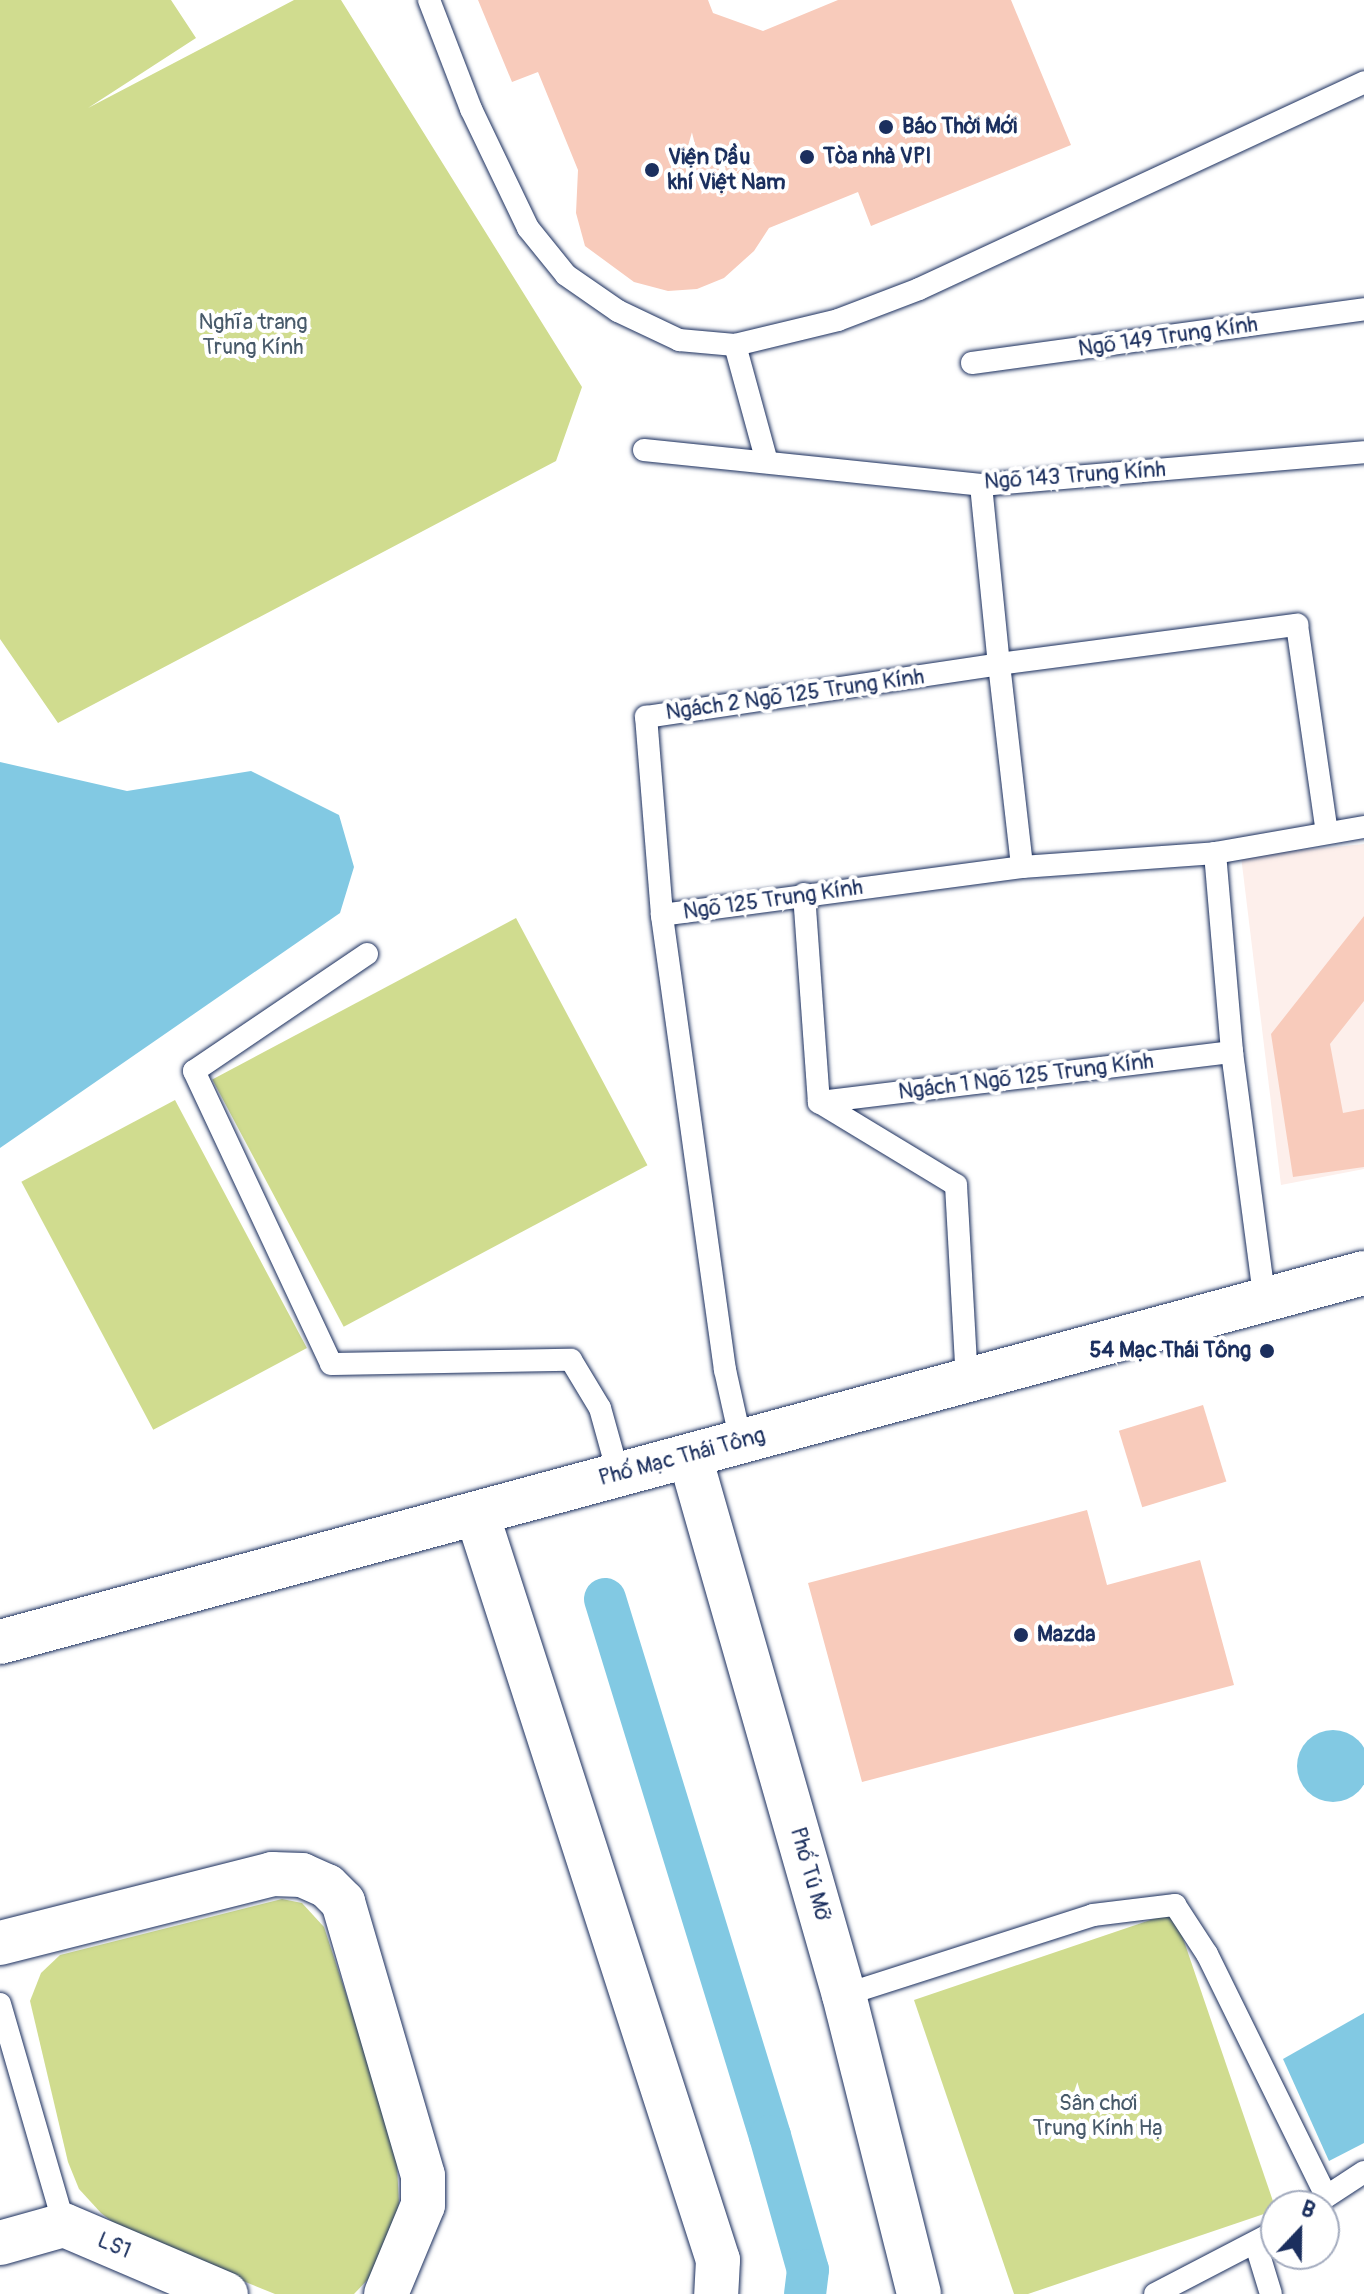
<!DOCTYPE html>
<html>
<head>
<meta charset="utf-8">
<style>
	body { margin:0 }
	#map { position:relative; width:1364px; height:2294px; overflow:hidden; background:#fff; font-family:Pangolin,sans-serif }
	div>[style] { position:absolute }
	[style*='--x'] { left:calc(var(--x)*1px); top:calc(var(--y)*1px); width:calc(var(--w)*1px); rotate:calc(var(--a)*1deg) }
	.built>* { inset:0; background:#fdefeb }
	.green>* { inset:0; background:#d0dc8f; transform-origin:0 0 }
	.water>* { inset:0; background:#82c9e3 }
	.round { border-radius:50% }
	.canal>* { height:42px; margin:-21px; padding:0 21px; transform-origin:21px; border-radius:21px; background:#82c9e3 }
	.building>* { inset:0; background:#f8cbbb; transform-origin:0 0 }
	.roads { filter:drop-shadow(0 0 2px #1b2f5e) drop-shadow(0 0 2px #1b2f5e) }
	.lane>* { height:22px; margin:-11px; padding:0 11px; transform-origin:11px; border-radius:11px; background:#fff }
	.street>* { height:44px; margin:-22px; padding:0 22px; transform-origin:22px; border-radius:22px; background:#fff }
	.secondary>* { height:44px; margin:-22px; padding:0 22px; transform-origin:22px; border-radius:22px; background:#fff }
	.dots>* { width:22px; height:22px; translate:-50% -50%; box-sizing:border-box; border:4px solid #fff; border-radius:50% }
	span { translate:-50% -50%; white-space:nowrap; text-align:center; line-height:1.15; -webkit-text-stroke:8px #fff; paint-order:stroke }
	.poi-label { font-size:22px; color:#1b2f5e; font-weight:700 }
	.left { translate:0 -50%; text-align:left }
	.right { translate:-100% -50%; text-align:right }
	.park-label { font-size:22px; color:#485a6a }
	.street-label { font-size:22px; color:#1b2f5e }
	.north { position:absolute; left:1260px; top:2190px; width:80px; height:80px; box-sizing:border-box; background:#fff; border:2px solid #a4acbf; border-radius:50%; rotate:22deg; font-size:22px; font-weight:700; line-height:32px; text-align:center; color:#1b2f5e }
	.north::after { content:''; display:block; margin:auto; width:28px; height:36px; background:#1b2f5e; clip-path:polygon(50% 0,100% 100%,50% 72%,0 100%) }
</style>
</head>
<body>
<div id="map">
	<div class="built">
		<div style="clip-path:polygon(1364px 844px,1364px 1169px,1281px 1185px,1241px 856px)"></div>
	</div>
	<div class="green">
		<div style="clip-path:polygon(0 0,171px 0,196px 38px,88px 108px,294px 0,341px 0,582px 387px,556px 461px,58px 723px,0 639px)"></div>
		<div style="left:516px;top:918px;width:280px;height:344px;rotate:62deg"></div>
		<div style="left:175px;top:1100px;width:281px;height:174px;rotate:62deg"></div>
		<div style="clip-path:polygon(282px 1899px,302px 1903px,324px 1927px,396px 2146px,399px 2204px,390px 2237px,372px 2275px,354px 2294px,275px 2294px,131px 2236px,101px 2213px,79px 2189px,68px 2162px,30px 2001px,41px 1973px,60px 1955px)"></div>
		<div style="clip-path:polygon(1174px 1912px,1276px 2210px,1028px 2294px,1014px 2294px,914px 2000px)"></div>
	</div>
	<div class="water">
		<div style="clip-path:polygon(0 762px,127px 791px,251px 771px,339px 815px,354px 867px,340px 913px,0 1148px)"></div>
		<div class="round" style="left:1297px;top:1730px;width:72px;height:72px"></div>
		<div style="clip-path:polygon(1364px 2013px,1364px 2143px,1329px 2161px,1283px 2059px)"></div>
	</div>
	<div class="canal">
		<div style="--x:605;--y:1599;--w:562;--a:72.92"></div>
		<div style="--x:770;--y:2136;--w:139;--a:74.2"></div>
		<div style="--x:808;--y:2270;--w:24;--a:97"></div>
	</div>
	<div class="building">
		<div style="clip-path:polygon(478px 0,708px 0,713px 13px,763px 31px,838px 0,1011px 0,1071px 145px,871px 226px,858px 192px,769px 228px,754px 251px,724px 278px,697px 289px,668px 291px,634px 282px,585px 246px,576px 213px,578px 170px,538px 72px,512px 82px)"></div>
		<div style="clip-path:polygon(1364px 916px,1364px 1001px,1330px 1044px,1343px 1113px,1364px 1109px,1364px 1167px,1293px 1177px,1271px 1034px)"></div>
		<div style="left:1203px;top:1405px;width:80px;height:88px;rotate:73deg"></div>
		<div style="clip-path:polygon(1087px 1510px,1107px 1585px,1200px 1560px,1234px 1685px,862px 1782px,808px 1583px)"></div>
	</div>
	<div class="roads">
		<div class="lane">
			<div style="--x:429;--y:0;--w:117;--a:68.9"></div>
			<div style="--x:471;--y:109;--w:132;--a:64.4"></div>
			<div style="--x:528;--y:228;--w:60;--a:51"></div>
			<div style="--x:566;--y:275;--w:63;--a:34.7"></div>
			<div style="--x:618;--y:311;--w:68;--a:25.4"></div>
			<div style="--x:679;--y:340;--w:56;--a:5.1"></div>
			<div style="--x:735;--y:345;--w:106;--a:-13.6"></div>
			<div style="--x:838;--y:320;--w:87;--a:-20.9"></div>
			<div style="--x:919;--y:289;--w:491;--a:-24.9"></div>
			<div style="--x:735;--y:345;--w:121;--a:74.7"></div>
			<div style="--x:972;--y:363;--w:396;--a:-7.8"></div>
			<div style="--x:644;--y:450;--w:339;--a:5.9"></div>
			<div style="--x:981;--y:485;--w:384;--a:-4.9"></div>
			<div style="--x:981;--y:485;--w:180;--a:84.3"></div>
			<div style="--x:999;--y:664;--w:301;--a:-7.5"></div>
			<div style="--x:1297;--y:625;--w:209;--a:81.8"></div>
			<div style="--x:1215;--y:853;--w:200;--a:85.1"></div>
			<div style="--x:1232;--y:1052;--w:254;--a:82.5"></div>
			<div style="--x:804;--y:894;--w:209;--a:85.9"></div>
			<div style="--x:819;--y:1102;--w:160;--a:31.2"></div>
			<div style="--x:956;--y:1185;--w:199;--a:86.8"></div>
			<div style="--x:662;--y:915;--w:363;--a:-7.6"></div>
			<div style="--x:1022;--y:867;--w:194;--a:-4.1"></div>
			<div style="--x:1215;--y:853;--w:151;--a:-9.9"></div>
			<div style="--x:367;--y:954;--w:209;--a:145.9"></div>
			<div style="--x:194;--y:1071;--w:323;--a:64.9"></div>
			<div style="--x:331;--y:1364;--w:240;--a:-1"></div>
			<div style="--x:571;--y:1360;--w:56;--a:58.9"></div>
			<div style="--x:600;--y:1408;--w:67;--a:74.5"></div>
			<div style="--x:819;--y:1102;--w:416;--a:-6.9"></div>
			<div style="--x:741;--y:1442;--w:74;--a:-102.5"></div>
			<div style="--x:725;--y:1370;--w:459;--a:-97.9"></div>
			<div style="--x:662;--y:915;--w:199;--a:-94.6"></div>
			<div style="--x:646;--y:717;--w:357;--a:-8.5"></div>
			<div style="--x:999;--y:664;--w:204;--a:83.5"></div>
			<div style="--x:844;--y:1995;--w:262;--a:-17.8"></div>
			<div style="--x:1093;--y:1915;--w:83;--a:-7"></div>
			<div style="--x:1175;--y:1905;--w:59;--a:56.9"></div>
			<div style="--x:1207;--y:1954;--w:270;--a:63.8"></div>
			<div style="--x:0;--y:2004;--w:230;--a:73.8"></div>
			<div style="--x:1312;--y:2206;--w:62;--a:-33.2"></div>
			<div style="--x:1256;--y:2245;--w:51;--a:73"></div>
			<div style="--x:1155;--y:2294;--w:136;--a:-27.5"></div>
		</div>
		<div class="street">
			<div style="--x:690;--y:1457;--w:560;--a:74.03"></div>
			<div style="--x:844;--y:1995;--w:308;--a:75.9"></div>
			<div style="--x:477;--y:1514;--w:784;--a:72.1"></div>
			<div style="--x:718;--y:2260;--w:34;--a:93"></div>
			<div style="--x:0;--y:1943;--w:281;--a:-14.2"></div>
			<div style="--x:272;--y:1874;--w:30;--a:2"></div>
			<div style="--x:302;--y:1875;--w:27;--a:24"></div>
			<div style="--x:327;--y:1886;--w:23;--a:45"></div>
			<div style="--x:343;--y:1902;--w:285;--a:73.7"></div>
			<div style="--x:423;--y:2176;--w:29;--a:90"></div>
			<div style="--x:423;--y:2205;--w:96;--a:112.6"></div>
			<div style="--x:0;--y:2243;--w:66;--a:-15.7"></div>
			<div style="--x:64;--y:2225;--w:176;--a:23.1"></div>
		</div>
		<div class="secondary">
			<div style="--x:0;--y:1642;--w:1413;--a:-15.14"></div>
		</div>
	</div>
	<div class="dots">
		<div style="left:886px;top:127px;background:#1b2f5e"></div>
		<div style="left:807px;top:157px;background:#1b2f5e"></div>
		<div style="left:652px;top:170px;background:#1b2f5e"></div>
		<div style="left:1267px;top:1351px;background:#1b2f5e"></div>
		<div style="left:1021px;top:1635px;background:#1b2f5e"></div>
	</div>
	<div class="poi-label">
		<span class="left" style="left:902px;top:127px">Báo Thời Mới</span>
		<span class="left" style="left:668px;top:170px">Viện Dầu<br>khí Việt Nam</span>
		<span class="left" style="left:823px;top:157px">Tòa nhà VPI</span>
		<span class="right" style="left:1251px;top:1351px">54 Mạc Thái Tông</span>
		<span class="left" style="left:1037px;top:1635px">Mazda</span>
	</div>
	<div class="park-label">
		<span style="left:253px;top:335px">Nghĩa trang<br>Trung Kính</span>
		<span style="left:1098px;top:2116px">Sân chơi<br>Trung Kính Hạ</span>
	</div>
	<div class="street-label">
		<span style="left:1168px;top:337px;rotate:-8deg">Ngõ 149 Trung Kính</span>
		<span style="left:1075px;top:476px;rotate:-4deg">Ngõ 143 Trung Kính</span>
		<span style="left:795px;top:695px;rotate:-8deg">Ngách 2 Ngõ 125 Trung Kính</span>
		<span style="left:773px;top:900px;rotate:-8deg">Ngõ 125 Trung Kính</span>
		<span style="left:1026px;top:1077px;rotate:-7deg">Ngách 1 Ngõ 125 Trung Kính</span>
		<span style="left:682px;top:1457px;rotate:-15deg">Phố Mạc Thái Tông</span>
		<span style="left:810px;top:1874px;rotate:74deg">Phố Tú Mỡ</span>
		<span style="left:114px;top:2246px;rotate:23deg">LS1</span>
	</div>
	<div class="north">B</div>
</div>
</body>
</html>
